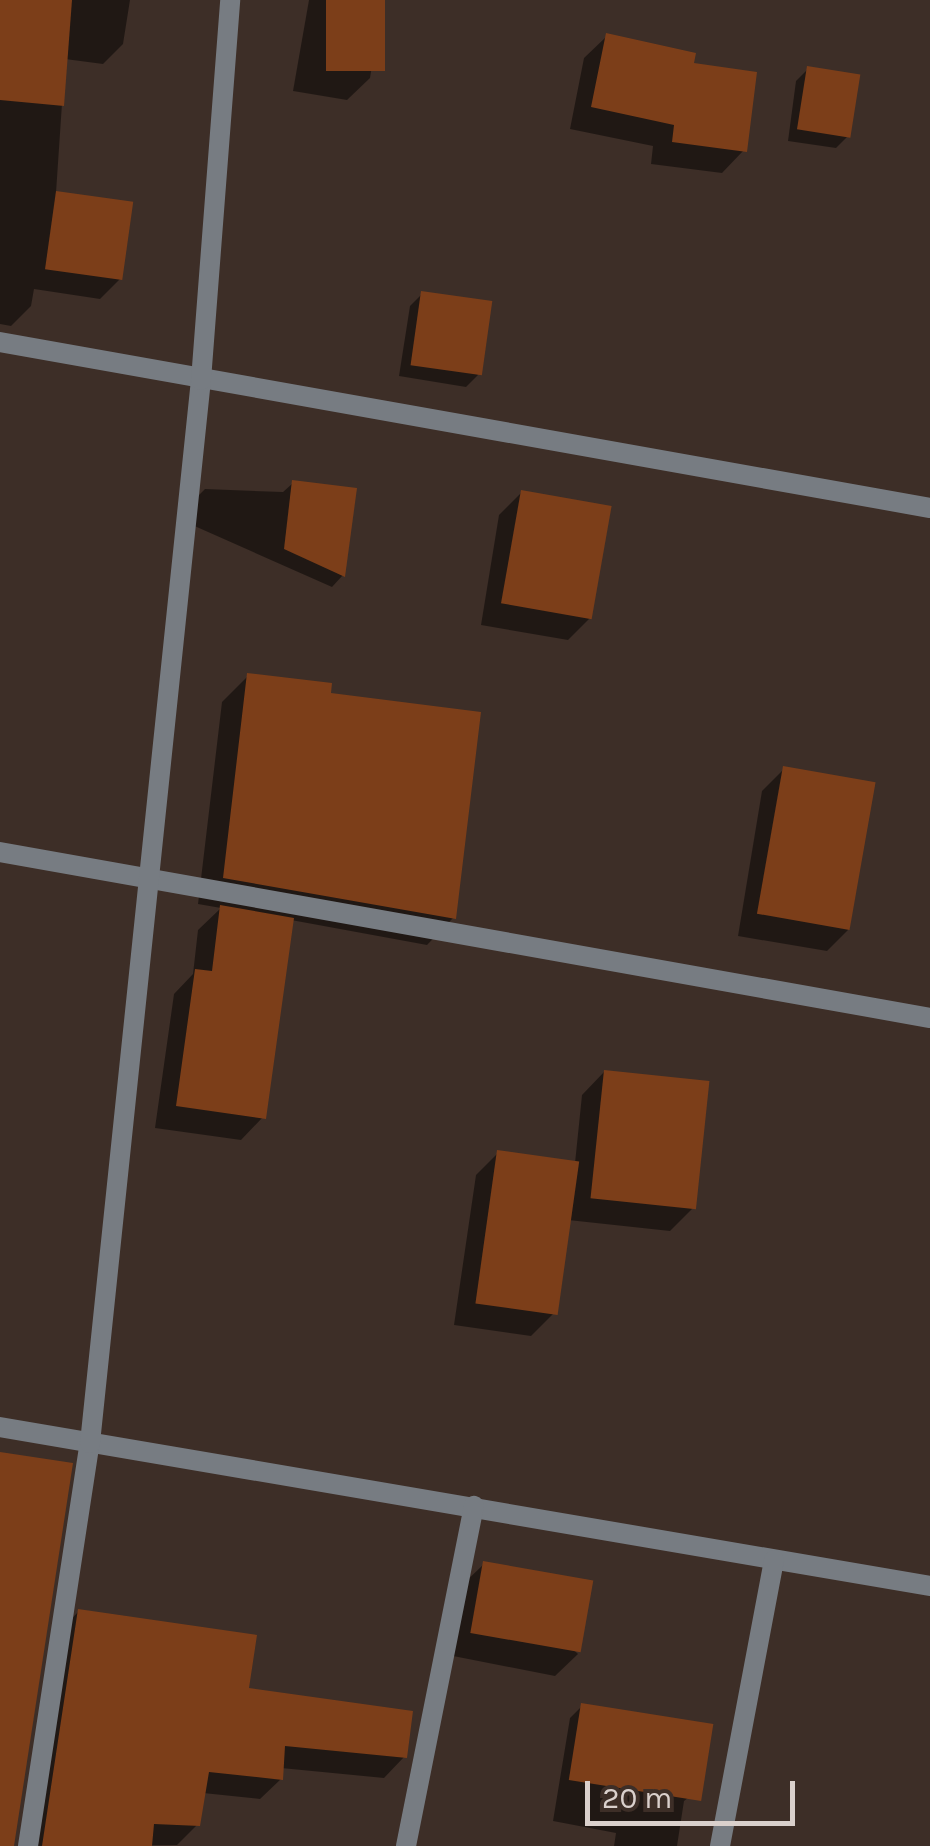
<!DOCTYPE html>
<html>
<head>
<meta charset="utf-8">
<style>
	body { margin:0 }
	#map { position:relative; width:930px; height:1846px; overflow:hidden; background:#3d2e27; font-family:Karla,sans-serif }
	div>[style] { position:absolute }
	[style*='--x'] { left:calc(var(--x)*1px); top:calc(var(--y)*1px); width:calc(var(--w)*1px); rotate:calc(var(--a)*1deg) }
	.shadow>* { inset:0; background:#0007 }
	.building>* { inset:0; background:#7c3e19; transform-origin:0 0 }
	.street>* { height:20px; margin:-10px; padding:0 10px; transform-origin:10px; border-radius:10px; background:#777c82 }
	span { translate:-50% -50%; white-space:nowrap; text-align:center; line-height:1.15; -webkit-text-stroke:10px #3d2e27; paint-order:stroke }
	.scale { position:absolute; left:585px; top:1781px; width:210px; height:45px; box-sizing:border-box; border:5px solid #dad0cc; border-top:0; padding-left:12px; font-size:30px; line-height:35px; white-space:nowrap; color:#dad0cc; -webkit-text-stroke:8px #3d2e27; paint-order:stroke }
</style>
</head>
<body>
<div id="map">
	<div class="shadow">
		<div style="clip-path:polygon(0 0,130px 0,123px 44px,103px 64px,65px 59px,56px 193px,120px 279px,100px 299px,34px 289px,31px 306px,11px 326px,0 324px)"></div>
		<div style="clip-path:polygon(309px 0,383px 0,370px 78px,347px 100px,293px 91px)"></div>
		<div style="clip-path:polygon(607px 36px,691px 65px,744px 150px,722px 173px,651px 164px,653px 146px,570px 129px,584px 58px)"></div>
		<div style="clip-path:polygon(808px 69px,848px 136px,836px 148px,788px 141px,796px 81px)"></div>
		<div style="clip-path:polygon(422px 294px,478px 375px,466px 387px,399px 376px,410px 306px)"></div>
		<div style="clip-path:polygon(293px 483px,343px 575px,332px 587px,190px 524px,193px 501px,205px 489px,283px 492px)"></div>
		<div style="clip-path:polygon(522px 492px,591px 617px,568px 640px,481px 625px,499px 515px)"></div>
		<div style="clip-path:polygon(248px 676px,328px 695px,453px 918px,427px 945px,291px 920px,263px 1117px,241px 1140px,155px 1128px,174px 994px,193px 974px,198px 930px,221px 908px,198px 904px,222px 702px)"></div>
		<div style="clip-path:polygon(784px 769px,850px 928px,827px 951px,738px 936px,762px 791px)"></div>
		<div style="clip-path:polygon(604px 1072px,693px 1208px,670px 1231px,568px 1220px,554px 1313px,531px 1336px,454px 1325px,476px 1175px,498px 1153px,575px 1163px,582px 1095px)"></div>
		<div style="clip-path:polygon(484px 1564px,578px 1654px,555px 1676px,448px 1655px,461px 1586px)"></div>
		<div style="clip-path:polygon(79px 1611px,246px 1690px,404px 1757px,384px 1778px,281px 1768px,281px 1779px,260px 1799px,203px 1793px,198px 1824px,177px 1845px,26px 1846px,59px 1632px)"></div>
		<div style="clip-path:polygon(582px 1706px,700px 1789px,684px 1801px,677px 1846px,614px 1846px,616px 1833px,553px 1821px,570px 1718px)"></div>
	</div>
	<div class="building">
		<div style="clip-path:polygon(0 0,72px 0,64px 106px,0 100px)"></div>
		<div style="left:326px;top:0;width:59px;height:71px"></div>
		<div style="clip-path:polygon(606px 33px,696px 53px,694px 63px,757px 72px,747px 152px,672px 142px,674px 125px,591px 107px)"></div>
		<div style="left:807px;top:66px;width:54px;height:64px;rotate:9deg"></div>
		<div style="left:56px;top:191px;width:78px;height:79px;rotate:8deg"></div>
		<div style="left:421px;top:291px;width:72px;height:75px;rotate:8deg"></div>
		<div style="clip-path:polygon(292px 480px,357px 488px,345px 577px,284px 549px)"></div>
		<div style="left:521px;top:490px;width:92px;height:115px;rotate:10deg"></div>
		<div style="clip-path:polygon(247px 673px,332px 683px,331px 693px,481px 712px,456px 919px,223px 878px)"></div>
		<div style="left:783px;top:766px;width:94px;height:150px;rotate:10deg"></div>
		<div style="clip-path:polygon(220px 905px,294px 918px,266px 1119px,176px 1106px,195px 969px,212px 971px)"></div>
		<div style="left:604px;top:1070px;width:106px;height:129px;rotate:6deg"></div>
		<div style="left:497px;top:1150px;width:83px;height:155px;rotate:8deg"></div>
		<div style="clip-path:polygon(0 1452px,73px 1463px,14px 1846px,0 1846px)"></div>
		<div style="left:483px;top:1561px;width:112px;height:73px;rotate:10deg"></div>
		<div style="clip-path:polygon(78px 1609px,257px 1635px,249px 1688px,413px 1711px,407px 1758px,285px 1746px,283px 1780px,209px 1772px,200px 1826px,154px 1824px,152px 1846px,42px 1846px)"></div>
		<div style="left:581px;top:1703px;width:134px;height:78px;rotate:9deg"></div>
	</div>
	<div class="street">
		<div style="--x:0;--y:342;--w:945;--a:10.12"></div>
		<div style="--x:0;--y:852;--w:945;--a:10.12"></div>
		<div style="--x:0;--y:1427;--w:943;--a:9.7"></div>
		<div style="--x:28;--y:1846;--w:408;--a:-81.3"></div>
		<div style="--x:90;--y:1443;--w:1069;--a:-84.04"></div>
		<div style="--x:201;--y:380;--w:381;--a:-85.6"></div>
		<div style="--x:406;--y:1846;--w:347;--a:-78.7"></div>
		<div style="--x:720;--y:1846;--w:291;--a:-79.3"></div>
	</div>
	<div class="scale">20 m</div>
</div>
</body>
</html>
